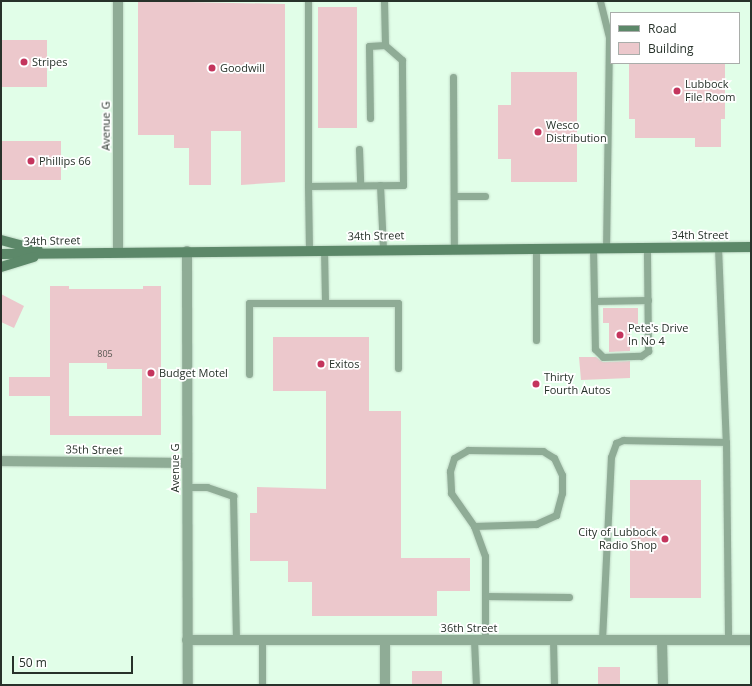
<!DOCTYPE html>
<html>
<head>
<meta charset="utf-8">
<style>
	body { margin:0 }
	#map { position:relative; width:752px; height:686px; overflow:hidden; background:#e1fee8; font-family:"Open Sans",sans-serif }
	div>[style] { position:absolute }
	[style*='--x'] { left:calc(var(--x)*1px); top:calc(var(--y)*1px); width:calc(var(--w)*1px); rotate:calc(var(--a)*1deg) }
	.building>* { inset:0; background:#ecc8cc; transform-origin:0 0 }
	.roads { filter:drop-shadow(0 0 1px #c0d9c6) drop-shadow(0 0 1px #c0d9c6) }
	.service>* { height:7px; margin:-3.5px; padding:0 3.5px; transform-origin:3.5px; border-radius:3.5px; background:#8fac96 }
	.minor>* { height:10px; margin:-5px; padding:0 5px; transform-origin:5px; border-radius:5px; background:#8fac96 }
	.secondary>* { height:10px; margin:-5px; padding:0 5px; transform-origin:5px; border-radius:5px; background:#5c8869 }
	.dots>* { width:11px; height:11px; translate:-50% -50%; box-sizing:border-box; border:2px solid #fff; border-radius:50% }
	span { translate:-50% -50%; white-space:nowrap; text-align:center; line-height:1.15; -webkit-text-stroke:3.5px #fff; paint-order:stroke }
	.number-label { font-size:9px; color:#585852 }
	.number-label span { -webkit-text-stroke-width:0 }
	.poi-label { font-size:11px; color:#27322a }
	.left { translate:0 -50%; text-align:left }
	.right { translate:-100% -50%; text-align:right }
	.street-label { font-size:11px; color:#27322a }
	.frame { position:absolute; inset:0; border:2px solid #27322a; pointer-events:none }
	.legend { position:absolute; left:610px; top:12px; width:130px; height:52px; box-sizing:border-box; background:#fff; border:1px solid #a9adaa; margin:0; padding:5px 7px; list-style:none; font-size:12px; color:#27322a }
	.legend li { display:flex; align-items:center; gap:8px; height:20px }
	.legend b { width:20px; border:1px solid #a9adaa }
	.scale { position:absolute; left:12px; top:656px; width:121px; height:18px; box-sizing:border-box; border:2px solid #27322a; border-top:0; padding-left:5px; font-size:12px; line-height:14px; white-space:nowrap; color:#27322a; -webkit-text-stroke:3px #fff; paint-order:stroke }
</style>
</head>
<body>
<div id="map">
	<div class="building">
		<div style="clip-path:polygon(138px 1px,285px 4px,285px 182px,241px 185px,241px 131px,211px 131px,211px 185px,189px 185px,189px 148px,174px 148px,174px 135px,138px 135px)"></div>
		<div style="left:318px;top:7px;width:39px;height:121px"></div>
		<div style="left:1px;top:40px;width:46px;height:47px"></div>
		<div style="clip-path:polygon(629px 63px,725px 63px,725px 119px,721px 119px,721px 147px,695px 147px,695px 138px,635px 138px,635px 119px,629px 119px)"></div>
		<div style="clip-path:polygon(511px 72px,577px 72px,577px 182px,511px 182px,511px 159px,498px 159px,498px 105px,511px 105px)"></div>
		<div style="left:1px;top:141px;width:60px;height:39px"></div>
		<div style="clip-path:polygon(evenodd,50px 286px,69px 286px,69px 289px,143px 289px,143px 286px,161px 286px,161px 435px,50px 435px,50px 396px,9px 396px,9px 377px,50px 377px,50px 286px,69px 363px,107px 363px,107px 369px,142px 369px,142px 416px,69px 416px,69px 363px)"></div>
		<div style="clip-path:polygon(1px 294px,24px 306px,14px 328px,1px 322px)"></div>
		<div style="clip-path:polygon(603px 308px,638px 308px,638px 324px,630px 324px,630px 351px,609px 352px,609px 323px,603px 323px)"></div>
		<div style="clip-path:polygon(273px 337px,369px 337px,369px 411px,401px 411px,401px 558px,470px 558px,470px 591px,437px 591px,437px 616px,312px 616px,312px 582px,288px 582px,288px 561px,250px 561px,250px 513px,257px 513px,257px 487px,326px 489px,326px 391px,273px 391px)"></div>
		<div style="clip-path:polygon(579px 357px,596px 357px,603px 362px,630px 361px,630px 378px,581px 380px)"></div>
		<div style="left:630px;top:480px;width:71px;height:118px"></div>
		<div style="left:598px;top:667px;width:22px;height:18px"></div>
		<div style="left:412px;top:671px;width:30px;height:14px"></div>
	</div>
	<div class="roads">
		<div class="service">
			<div style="--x:308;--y:1;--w:185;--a:90"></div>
			<div style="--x:308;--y:186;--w:95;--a:-0.6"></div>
			<div style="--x:403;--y:185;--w:125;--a:-90.5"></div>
			<div style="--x:402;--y:60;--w:23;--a:-139"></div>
			<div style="--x:385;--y:45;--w:44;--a:-91.3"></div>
			<div style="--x:600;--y:1;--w:37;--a:76"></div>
			<div style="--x:609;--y:37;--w:210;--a:90.8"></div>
			<div style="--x:453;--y:77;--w:170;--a:89.7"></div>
			<div style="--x:370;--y:118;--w:72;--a:-90.8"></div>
			<div style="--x:369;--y:46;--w:16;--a:-4"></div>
			<div style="--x:359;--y:149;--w:36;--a:88"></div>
			<div style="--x:380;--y:185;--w:63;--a:87.3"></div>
			<div style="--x:308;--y:186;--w:63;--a:89.1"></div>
			<div style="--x:454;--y:196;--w:31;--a:0"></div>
			<div style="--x:536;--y:247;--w:93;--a:90"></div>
			<div style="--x:593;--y:247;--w:102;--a:88.9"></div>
			<div style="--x:595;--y:349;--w:11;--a:45"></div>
			<div style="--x:603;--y:357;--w:38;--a:-2"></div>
			<div style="--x:641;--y:356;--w:9;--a:-36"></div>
			<div style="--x:648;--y:351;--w:104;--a:-90.6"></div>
			<div style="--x:718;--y:247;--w:195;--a:87.7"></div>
			<div style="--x:324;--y:249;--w:54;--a:88.9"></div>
			<div style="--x:594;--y:301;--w:54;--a:-1.1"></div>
			<div style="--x:249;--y:374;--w:71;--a:-90"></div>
			<div style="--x:249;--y:303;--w:149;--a:0"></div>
			<div style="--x:398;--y:303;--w:65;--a:90"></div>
			<div style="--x:187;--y:487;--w:20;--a:0"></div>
			<div style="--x:207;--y:487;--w:28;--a:19"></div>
			<div style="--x:233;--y:496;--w:144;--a:88.8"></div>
			<div style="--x:474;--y:526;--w:62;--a:-1.8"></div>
			<div style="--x:536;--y:524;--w:22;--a:-24"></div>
			<div style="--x:556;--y:515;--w:23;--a:-75"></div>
			<div style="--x:562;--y:493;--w:18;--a:-90"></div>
			<div style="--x:562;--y:475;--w:19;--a:-115"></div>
			<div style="--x:554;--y:458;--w:13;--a:-148"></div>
			<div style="--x:543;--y:451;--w:75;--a:-179.2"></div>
			<div style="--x:468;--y:450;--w:16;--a:150"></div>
			<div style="--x:454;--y:458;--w:14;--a:107"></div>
			<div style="--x:450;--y:471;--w:22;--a:87"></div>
			<div style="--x:451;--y:493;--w:40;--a:55.1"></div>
			<div style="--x:474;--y:526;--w:32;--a:70"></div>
			<div style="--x:485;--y:556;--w:84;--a:90"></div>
			<div style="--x:485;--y:596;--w:84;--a:0.7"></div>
			<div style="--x:262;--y:640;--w:45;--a:90"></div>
			<div style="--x:474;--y:640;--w:45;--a:87.5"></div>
			<div style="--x:553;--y:640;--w:45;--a:88.7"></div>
			<div style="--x:602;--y:640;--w:183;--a:-87.2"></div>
			<div style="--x:611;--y:457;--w:15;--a:-70"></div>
			<div style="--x:616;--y:443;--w:8;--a:-23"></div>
			<div style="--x:623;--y:440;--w:103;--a:1.1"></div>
			<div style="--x:726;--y:442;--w:198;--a:89.4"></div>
		</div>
		<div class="minor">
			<div style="--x:118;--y:251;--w:250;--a:-90"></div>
			<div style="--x:187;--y:251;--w:434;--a:89.9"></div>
			<div style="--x:1;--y:461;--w:186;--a:0.6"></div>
			<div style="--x:187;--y:640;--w:564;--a:0"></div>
			<div style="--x:662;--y:640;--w:45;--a:88.7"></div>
			<div style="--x:385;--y:685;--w:45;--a:-90"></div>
		</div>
		<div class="secondary">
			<div style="--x:1;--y:240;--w:38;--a:15"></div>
			<div style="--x:1;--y:254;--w:750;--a:-0.53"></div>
			<div style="--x:1;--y:267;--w:34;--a:-17"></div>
		</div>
	</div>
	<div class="dots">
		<div style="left:24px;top:62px;background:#c4355d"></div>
		<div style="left:212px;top:68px;background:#c4355d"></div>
		<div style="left:677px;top:91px;background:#c4355d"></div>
		<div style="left:538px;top:132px;background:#c4355d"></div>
		<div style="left:31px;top:161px;background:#c4355d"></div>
		<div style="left:620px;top:335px;background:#c4355d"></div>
		<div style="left:321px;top:364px;background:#c4355d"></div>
		<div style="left:151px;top:373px;background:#c4355d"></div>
		<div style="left:536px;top:384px;background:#c4355d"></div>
		<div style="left:665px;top:539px;background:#c4355d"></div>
	</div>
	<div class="number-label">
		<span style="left:105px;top:354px">805</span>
	</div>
	<div class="poi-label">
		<span class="left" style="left:32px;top:62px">Stripes</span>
		<span class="left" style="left:220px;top:68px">Goodwill</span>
		<span class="left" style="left:685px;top:91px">Lubbock<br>File Room</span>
		<span class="left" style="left:546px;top:132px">Wesco<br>Distribution</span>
		<span class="left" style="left:39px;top:161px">Phillips 66</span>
		<span class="left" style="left:628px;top:335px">Pete's Drive<br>In No 4</span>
		<span class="left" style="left:329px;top:364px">Exitos</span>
		<span class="left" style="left:159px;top:373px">Budget Motel</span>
		<span class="left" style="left:544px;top:384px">Thirty<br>Fourth Autos</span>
		<span class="right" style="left:657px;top:539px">City of Lubbock<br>Radio Shop</span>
	</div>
	<div class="street-label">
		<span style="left:106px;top:126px;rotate:-90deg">Avenue G</span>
		<span style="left:700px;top:235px">34th Street</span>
		<span style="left:376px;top:236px;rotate:-1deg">34th Street</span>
		<span style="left:52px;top:241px;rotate:-1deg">34th Street</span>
		<span style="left:94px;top:450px;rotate:1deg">35th Street</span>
		<span style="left:175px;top:468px;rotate:-90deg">Avenue G</span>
		<span style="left:469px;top:628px">36th Street</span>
	</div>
	<div class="frame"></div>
	<ul class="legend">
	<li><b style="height:5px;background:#5c8869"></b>Road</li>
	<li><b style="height:11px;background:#ecc8cc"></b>Building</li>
	</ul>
	<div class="scale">50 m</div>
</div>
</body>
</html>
